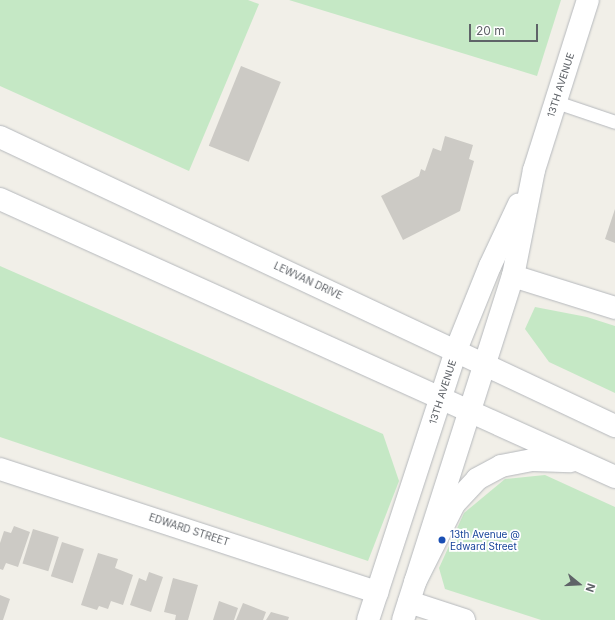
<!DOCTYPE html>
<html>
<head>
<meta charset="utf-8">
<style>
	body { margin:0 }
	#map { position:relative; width:615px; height:620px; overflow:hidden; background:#f1efe8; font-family:Inter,sans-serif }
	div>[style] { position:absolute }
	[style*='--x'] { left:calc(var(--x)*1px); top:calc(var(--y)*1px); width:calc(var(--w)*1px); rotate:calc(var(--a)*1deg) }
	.green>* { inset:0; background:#c5e8c5 }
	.building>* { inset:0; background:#cccac5; transform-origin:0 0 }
	.roads { filter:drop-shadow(0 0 1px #b5b8bc) drop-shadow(0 0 1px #b5b8bc) }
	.service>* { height:13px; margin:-6.5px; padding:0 6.5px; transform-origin:6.5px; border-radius:6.5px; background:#fff }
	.minor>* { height:22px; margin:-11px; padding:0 11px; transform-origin:11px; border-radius:11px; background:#fff }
	.tertiary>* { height:22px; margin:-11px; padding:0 11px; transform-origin:11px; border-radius:11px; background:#fff }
	.secondary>* { height:22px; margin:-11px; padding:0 11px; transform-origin:11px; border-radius:11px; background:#fff }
	.dots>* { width:11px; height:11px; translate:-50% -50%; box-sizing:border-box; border:2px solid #fff; border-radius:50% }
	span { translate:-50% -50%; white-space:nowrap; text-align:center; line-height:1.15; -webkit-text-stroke:3.5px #fff; paint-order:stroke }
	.street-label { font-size:10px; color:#5f6368 }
	.transit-label { font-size:10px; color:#164399 }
	.left { translate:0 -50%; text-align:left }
	.north { position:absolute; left:559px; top:564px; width:40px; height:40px; -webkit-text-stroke:3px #fff; paint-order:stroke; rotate:108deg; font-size:11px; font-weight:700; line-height:16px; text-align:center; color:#5f6368 }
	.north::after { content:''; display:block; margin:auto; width:14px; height:18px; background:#5f6368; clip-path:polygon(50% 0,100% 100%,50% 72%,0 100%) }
	.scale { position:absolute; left:469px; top:24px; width:69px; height:18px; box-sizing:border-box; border:2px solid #5f6368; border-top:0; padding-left:5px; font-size:12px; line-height:14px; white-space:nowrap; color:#5f6368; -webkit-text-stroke:3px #fff; paint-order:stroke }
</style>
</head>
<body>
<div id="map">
	<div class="green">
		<div style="clip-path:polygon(0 0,248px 0,259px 4px,189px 171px,0 86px)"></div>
		<div style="clip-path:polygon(289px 0,561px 0,537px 76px)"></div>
		<div style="clip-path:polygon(0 266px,383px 434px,399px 481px,368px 561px,0 437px)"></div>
		<div style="clip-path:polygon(535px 307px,587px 317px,615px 326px,615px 393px,549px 362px,525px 329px)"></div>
		<div style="clip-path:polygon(545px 475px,615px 507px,615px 620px,541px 620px,445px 589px,439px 568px,464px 513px,505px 479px)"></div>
	</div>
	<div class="building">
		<div style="left:241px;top:66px;width:43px;height:86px;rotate:22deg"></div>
		<div style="clip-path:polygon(445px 136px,473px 145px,469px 159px,474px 161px,460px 211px,403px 240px,381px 196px,419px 176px,421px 169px,425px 171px,433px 148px,441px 151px)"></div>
		<div style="clip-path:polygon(615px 209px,615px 243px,605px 239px)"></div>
		<div style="clip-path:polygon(14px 526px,30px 532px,18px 567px,6px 563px,3px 570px,0 569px,0 543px,4px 531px,11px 533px)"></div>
		<div style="left:33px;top:529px;width:27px;height:36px;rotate:17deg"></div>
		<div style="left:62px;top:542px;width:23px;height:36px;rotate:18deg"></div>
		<div style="clip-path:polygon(98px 553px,118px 559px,115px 568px,133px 575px,123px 605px,111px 601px,108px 609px,99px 606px,97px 610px,81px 605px)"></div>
		<div style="clip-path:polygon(149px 572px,163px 577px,151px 612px,130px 605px,139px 578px,146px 581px)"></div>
		<div style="clip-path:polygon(173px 578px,198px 585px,188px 620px,175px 620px,176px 615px,164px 612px)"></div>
		<div style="clip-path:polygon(0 595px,10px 599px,3px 620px,0 620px)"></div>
		<div style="clip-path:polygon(219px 601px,238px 608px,234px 620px,213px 620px)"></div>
		<div style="clip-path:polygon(243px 603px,266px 612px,263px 620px,236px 620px)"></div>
		<div style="clip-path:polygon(271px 612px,289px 617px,288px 620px,266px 620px)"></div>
	</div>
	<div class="roads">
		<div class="service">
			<div style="--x:556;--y:102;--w:62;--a:18.7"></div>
		</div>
		<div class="minor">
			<div style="--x:513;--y:276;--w:107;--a:17.4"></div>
			<div style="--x:0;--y:469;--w:397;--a:18.1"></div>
			<div style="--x:409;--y:602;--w:58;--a:18.1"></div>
		</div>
		<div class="tertiary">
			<div style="--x:368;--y:620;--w:284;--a:-71.9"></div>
			<div style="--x:456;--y:350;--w:91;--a:-68"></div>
			<div style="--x:490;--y:266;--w:68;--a:-64.9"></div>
			<div style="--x:403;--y:620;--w:361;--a:-72.3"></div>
			<div style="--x:513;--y:276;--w:108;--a:-78.8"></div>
			<div style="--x:534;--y:170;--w:178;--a:-72.4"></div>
		</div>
		<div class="secondary">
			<div style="--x:0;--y:137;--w:680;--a:25.17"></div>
			<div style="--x:0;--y:199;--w:675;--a:24.32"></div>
			<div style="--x:415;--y:582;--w:87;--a:-63.4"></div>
			<div style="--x:454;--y:504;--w:34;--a:-47"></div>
			<div style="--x:477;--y:479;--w:27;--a:-28"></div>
			<div style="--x:501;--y:466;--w:33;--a:-11"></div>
			<div style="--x:533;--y:460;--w:38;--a:2"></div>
		</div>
	</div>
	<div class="dots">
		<div style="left:442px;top:540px;background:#1a4fb4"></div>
	</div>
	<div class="street-label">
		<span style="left:561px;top:85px;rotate:-72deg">13TH AVENUE</span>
		<span style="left:308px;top:281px;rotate:25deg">LEWVAN DRIVE</span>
		<span style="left:443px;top:392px;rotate:-72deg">13TH AVENUE</span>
		<span style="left:189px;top:530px;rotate:18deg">EDWARD STREET</span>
	</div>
	<div class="transit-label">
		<span class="left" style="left:450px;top:540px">13th Avenue @<br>Edward Street</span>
	</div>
	<div class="north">N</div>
	<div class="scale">20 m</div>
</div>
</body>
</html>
